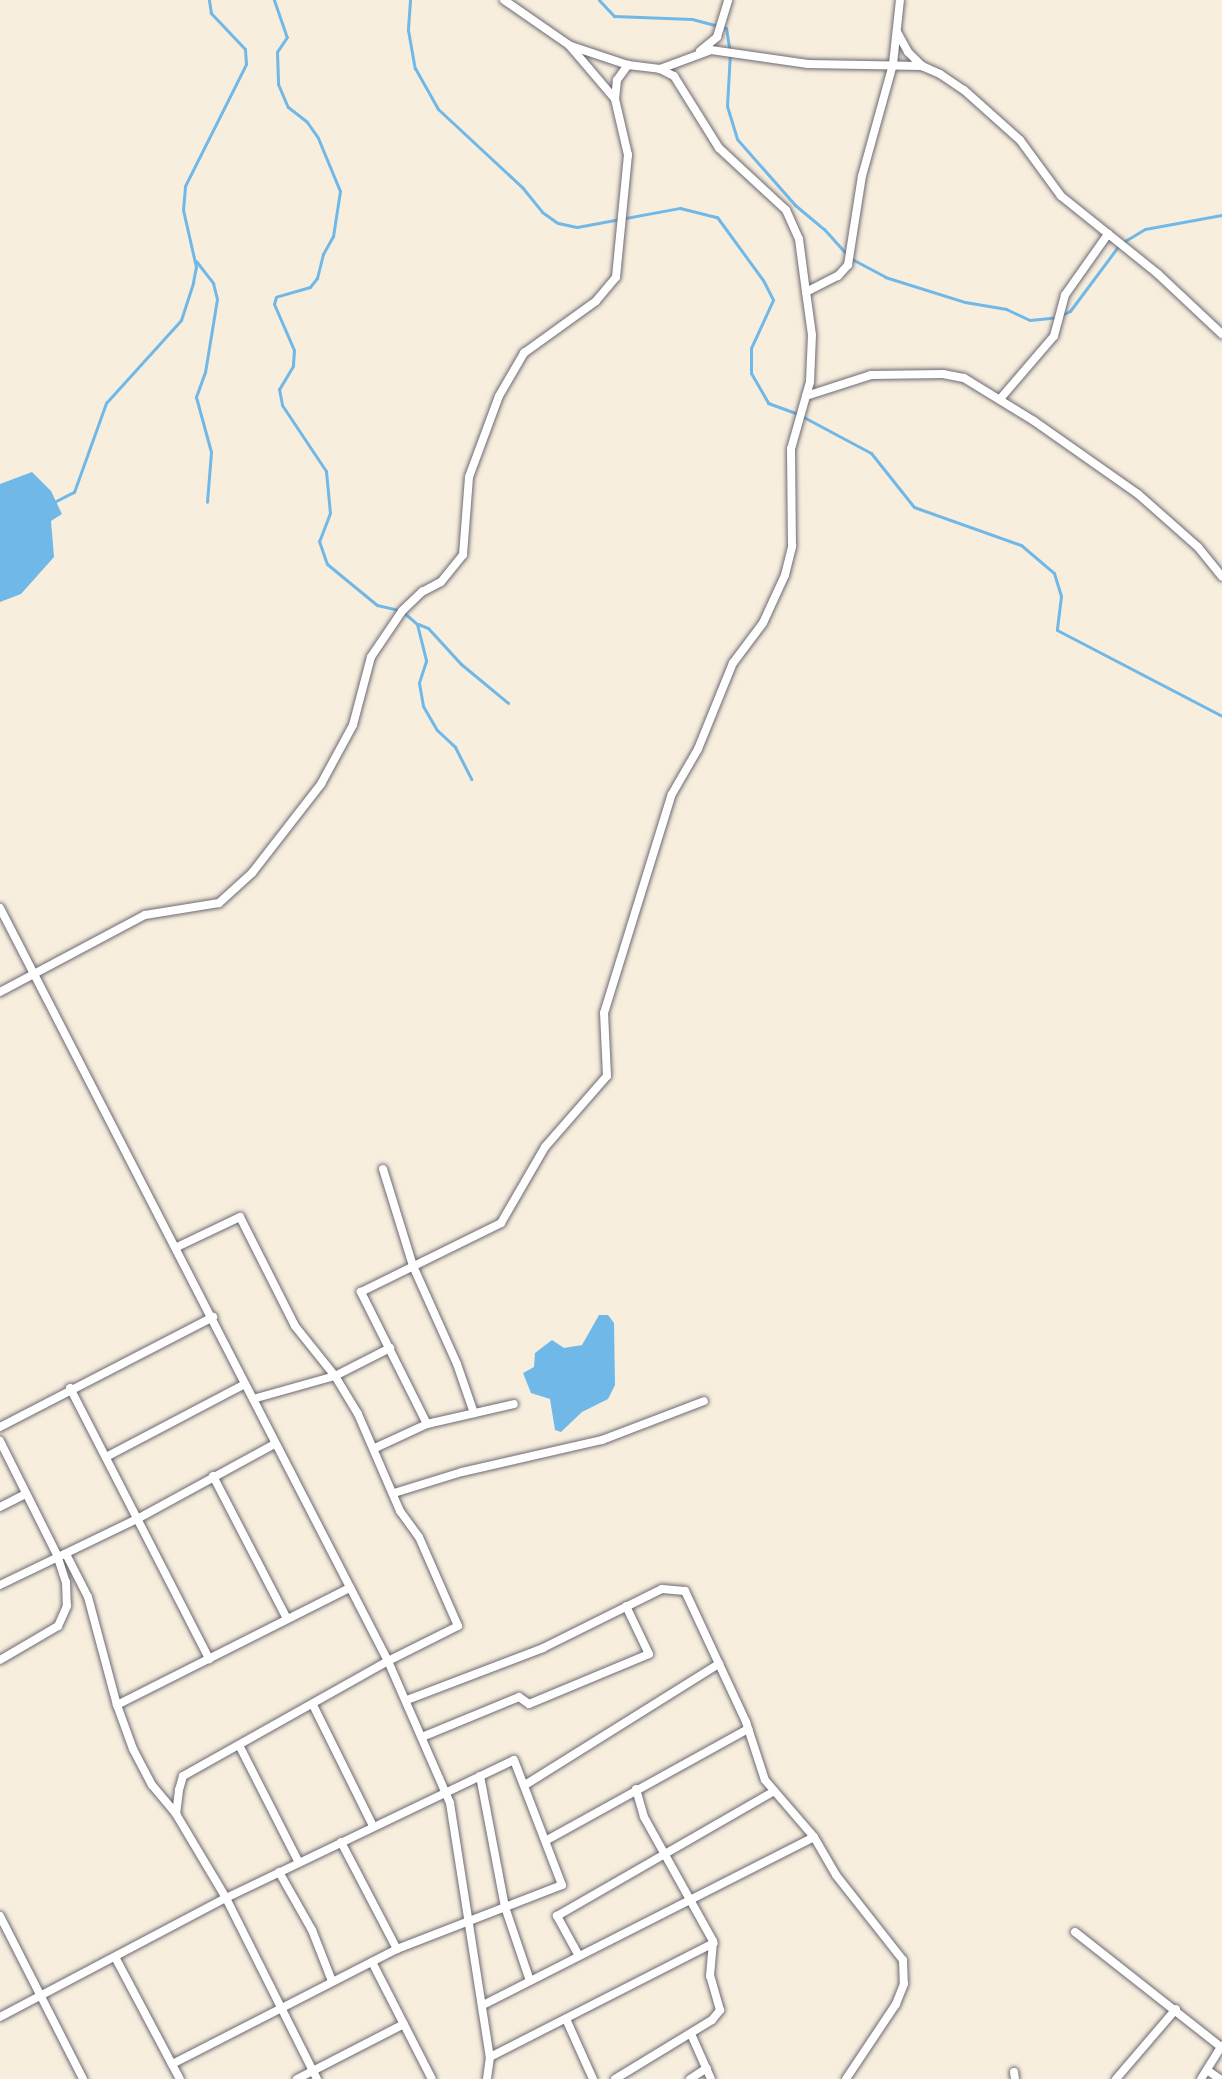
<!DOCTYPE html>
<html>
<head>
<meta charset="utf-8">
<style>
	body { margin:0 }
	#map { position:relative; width:1222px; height:2079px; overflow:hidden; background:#f7eedd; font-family:"Gochi Hand",sans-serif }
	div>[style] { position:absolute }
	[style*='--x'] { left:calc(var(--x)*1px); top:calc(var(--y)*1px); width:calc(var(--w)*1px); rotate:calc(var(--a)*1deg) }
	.water>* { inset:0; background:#70b8e8 }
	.stream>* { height:3px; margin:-1.5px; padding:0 1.5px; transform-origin:1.5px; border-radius:1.5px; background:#70b8e8 }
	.roads { filter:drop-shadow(0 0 2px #6d6974) drop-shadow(0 0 2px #6d6974) }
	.street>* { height:8px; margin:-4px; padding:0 4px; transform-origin:4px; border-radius:4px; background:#fff }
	span { translate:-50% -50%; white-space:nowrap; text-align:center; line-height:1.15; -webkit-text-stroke:4.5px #fff; paint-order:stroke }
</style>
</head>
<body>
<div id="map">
	<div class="water">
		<div style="clip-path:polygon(32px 472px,51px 491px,62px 514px,51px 521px,54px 557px,21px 594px,0 602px,0 484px)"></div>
		<div style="clip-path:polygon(599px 1315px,608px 1315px,614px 1323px,615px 1385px,608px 1399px,582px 1412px,561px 1432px,555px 1430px,550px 1399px,531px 1393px,523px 1373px,534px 1367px,535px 1353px,552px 1340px,564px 1348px,582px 1345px)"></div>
	</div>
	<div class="stream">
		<div style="--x:274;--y:0;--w:39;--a:71"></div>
		<div style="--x:287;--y:37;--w:18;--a:124"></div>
		<div style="--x:277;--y:52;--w:32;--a:88"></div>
		<div style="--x:278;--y:84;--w:25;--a:67"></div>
		<div style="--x:288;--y:107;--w:24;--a:38"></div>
		<div style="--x:307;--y:122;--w:19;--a:55"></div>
		<div style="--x:318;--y:138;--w:57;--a:67.5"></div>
		<div style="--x:340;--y:191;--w:46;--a:98.8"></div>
		<div style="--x:333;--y:236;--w:21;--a:119"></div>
		<div style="--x:323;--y:254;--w:25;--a:104"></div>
		<div style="--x:317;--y:278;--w:11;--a:128"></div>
		<div style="--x:310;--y:287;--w:35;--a:164"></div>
		<div style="--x:276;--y:297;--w:7;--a:106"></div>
		<div style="--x:274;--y:304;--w:50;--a:66.5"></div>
		<div style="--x:294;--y:350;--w:16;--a:94"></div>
		<div style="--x:293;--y:366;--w:27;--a:121"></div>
		<div style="--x:279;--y:389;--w:16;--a:79"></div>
		<div style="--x:282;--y:405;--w:79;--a:56.3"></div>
		<div style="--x:326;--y:471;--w:42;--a:84.6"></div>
		<div style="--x:330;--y:513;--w:30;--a:111"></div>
		<div style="--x:319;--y:541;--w:24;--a:71"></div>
		<div style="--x:327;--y:564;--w:65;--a:39.4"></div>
		<div style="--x:377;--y:605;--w:26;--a:13"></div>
		<div style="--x:402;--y:611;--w:20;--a:41"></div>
		<div style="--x:417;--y:624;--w:38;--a:76"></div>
		<div style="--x:426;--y:661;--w:23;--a:108"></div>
		<div style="--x:419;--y:683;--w:23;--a:80"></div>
		<div style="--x:423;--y:706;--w:28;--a:60"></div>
		<div style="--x:437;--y:730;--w:25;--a:43"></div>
		<div style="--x:455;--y:747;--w:36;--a:63"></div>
		<div style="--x:410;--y:0;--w:30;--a:94"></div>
		<div style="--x:408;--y:30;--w:39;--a:80"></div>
		<div style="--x:415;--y:68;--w:47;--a:60.7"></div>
		<div style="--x:438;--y:109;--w:115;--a:42.9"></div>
		<div style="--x:522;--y:187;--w:32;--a:51"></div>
		<div style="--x:542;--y:212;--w:19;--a:35"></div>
		<div style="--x:558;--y:223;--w:19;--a:12"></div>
		<div style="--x:577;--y:227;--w:105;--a:-10.5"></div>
		<div style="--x:680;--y:208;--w:38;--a:14"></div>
		<div style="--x:717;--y:217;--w:78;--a:53.9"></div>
		<div style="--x:763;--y:280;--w:22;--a:63"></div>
		<div style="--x:773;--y:300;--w:53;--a:114.6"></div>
		<div style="--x:751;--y:348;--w:25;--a:90"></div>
		<div style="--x:751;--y:373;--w:34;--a:60"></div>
		<div style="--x:768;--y:403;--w:30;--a:20"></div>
		<div style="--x:796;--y:413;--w:85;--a:28.1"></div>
		<div style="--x:871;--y:453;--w:69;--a:51.5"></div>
		<div style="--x:914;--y:507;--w:114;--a:19.6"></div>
		<div style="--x:1021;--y:545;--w:43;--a:40.3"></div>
		<div style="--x:1054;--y:573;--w:24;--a:73"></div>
		<div style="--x:1061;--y:596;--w:34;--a:97"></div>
		<div style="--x:1057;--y:630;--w:186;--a:27.5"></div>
		<div style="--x:599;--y:0;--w:22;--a:47"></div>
		<div style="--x:614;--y:16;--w:78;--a:2.2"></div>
		<div style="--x:692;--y:19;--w:35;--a:15"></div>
		<div style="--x:726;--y:28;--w:24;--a:81"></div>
		<div style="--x:730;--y:52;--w:54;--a:93.2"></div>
		<div style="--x:727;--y:106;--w:34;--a:73"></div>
		<div style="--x:737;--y:139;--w:88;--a:48.7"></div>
		<div style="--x:795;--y:205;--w:38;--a:40"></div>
		<div style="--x:824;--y:229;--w:39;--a:48"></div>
		<div style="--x:850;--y:258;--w:40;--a:28"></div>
		<div style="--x:885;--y:277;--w:84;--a:17.4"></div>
		<div style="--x:965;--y:302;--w:42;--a:9.7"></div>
		<div style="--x:1006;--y:309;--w:26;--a:25"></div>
		<div style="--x:1030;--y:320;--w:27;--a:-6"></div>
		<div style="--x:1057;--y:317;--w:14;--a:-25"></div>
		<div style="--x:1070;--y:311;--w:84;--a:-53.3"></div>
		<div style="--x:1120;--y:244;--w:29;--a:-31"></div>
		<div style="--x:1145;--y:229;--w:78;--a:-10.3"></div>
		<div style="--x:196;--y:261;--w:28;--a:52"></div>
		<div style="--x:213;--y:283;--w:16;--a:76"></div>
		<div style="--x:217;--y:299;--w:74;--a:99.3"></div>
		<div style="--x:205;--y:372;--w:27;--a:110"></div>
		<div style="--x:196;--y:397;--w:57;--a:74.7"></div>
		<div style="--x:211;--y:452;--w:50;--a:94.6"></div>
		<div style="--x:56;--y:501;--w:20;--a:-27"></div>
		<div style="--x:74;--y:492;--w:95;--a:-70.2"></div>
		<div style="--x:106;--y:403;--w:112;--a:-47.9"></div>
		<div style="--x:181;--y:320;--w:40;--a:-72"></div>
		<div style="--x:193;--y:282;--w:15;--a:-79"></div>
		<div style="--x:196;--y:267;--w:58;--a:-102.8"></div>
		<div style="--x:183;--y:210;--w:24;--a:-85"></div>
		<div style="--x:185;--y:186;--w:136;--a:-63.4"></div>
		<div style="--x:246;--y:64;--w:15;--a:-94"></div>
		<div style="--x:245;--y:49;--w:50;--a:-133.4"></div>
		<div style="--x:211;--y:13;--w:13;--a:-99"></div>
		<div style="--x:418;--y:624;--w:11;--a:22"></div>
		<div style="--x:428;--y:628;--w:49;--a:47.5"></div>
		<div style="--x:461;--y:664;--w:61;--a:39.7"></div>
	</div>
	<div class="roads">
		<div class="street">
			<div style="--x:897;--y:32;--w:23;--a:61"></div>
			<div style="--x:908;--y:52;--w:20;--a:45"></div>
			<div style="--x:571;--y:46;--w:60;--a:18.4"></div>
			<div style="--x:700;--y:51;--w:22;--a:-39"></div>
			<div style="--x:717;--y:37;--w:39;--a:-73"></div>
			<div style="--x:660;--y:69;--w:54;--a:-20.4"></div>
			<div style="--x:711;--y:50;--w:98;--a:8.2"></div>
			<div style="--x:808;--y:64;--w:114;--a:1"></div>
			<div style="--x:922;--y:66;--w:20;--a:24"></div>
			<div style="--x:940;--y:74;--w:29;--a:34"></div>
			<div style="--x:964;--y:90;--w:75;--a:41.8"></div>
			<div style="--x:1020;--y:140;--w:69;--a:53.8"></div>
			<div style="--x:1061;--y:196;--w:124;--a:38.8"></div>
			<div style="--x:1158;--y:274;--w:88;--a:43.2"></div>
			<div style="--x:615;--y:99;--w:19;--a:-84"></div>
			<div style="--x:617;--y:80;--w:19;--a:-54"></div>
			<div style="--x:628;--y:65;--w:32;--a:7"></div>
			<div style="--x:660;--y:69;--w:16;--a:27"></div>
			<div style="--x:674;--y:76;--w:85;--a:58"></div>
			<div style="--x:719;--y:148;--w:91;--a:42.8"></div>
			<div style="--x:786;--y:210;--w:32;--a:66"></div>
			<div style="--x:799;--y:239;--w:53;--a:82.5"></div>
			<div style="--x:806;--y:396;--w:68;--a:-17.9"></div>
			<div style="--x:871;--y:375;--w:72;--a:-0.8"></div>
			<div style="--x:943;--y:374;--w:21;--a:11"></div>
			<div style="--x:964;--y:378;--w:82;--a:31.6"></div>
			<div style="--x:1034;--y:421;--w:127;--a:35.1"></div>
			<div style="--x:1138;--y:494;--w:80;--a:41.5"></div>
			<div style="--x:1198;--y:547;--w:38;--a:51"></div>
			<div style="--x:1000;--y:399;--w:83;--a:-49.4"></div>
			<div style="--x:1054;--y:336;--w:42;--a:-75"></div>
			<div style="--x:1065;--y:295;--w:75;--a:-54.8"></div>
			<div style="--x:0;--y:908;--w:847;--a:62.74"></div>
			<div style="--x:388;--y:1661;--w:235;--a:150.7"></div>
			<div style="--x:183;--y:1776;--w:15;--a:106"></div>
			<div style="--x:179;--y:1790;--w:24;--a:97"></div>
			<div style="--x:176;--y:1814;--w:98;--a:59.2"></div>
			<div style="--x:226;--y:1898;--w:203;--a:63.3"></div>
			<div style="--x:0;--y:992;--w:164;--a:-28"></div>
			<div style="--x:145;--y:915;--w:75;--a:-9.2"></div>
			<div style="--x:219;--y:903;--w:45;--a:-42.3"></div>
			<div style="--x:252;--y:873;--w:113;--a:-52.2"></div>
			<div style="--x:321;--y:784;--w:67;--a:-61.5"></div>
			<div style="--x:353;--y:725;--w:70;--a:-75.2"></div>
			<div style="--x:371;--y:657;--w:55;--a:-56"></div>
			<div style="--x:402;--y:611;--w:28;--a:-44"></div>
			<div style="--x:422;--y:592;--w:21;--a:-28"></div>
			<div style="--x:441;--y:582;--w:35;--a:-51"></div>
			<div style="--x:463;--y:555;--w:78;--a:-85.6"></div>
			<div style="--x:469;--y:477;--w:86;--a:-69.7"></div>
			<div style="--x:499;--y:396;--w:50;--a:-59.8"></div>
			<div style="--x:524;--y:353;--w:89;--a:-35.8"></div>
			<div style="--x:596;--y:301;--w:31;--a:-50"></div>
			<div style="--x:616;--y:277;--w:123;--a:-84.4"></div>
			<div style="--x:628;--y:155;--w:57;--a:-103.1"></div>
			<div style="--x:615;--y:99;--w:71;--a:-130.4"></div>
			<div style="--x:569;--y:45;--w:79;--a:-145.3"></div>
			<div style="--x:383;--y:1169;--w:102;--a:72.8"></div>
			<div style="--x:413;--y:1266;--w:107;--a:65.8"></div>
			<div style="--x:457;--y:1364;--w:52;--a:70.9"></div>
			<div style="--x:177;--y:1247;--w:70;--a:-25.5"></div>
			<div style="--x:240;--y:1217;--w:122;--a:63.2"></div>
			<div style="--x:295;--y:1326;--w:64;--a:51.3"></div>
			<div style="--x:335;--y:1376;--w:44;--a:58.8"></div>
			<div style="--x:358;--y:1414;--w:106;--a:66.6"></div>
			<div style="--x:400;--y:1511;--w:32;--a:54"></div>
			<div style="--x:419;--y:1537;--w:97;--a:66.3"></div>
			<div style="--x:458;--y:1626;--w:78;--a:153.4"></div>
			<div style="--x:388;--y:1661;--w:155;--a:66.4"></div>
			<div style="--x:450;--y:1803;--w:257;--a:81.1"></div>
			<div style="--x:490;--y:2057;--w:22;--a:98"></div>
			<div style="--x:70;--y:1388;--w:305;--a:62.8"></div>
			<div style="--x:253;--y:1399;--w:85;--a:-15.7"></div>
			<div style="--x:335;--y:1376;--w:62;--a:-27"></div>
			<div style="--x:427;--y:1424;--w:148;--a:-116.6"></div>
			<div style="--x:361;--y:1292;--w:156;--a:-26.2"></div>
			<div style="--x:501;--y:1223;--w:88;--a:-59.9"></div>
			<div style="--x:545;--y:1147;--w:94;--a:-48.9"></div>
			<div style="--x:607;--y:1076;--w:63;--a:-92.7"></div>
			<div style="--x:604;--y:1013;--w:229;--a:-72.8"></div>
			<div style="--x:672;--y:794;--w:52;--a:-60"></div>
			<div style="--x:698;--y:749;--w:93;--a:-67.9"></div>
			<div style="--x:733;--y:663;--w:50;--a:-53.1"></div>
			<div style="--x:763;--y:623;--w:53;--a:-65.4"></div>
			<div style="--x:785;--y:575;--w:30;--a:-76"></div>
			<div style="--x:792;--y:546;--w:97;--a:-90.6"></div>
			<div style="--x:791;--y:449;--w:70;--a:-74.2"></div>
			<div style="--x:810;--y:382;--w:47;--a:-87.6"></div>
			<div style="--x:812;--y:335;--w:43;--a:-97.9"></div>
			<div style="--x:806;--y:292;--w:36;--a:-27"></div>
			<div style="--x:838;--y:276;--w:15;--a:-48"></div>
			<div style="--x:848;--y:265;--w:90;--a:-81.1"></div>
			<div style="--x:862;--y:176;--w:116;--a:-74.5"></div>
			<div style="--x:893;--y:64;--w:64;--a:-83.8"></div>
			<div style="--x:0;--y:1427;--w:240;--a:-27.3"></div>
			<div style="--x:0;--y:1441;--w:127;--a:63.4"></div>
			<div style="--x:57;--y:1555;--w:28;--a:72"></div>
			<div style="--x:66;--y:1582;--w:24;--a:88"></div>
			<div style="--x:67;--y:1606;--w:22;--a:114"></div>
			<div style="--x:58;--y:1626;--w:67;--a:149.6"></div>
			<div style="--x:375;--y:1448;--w:57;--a:-24.8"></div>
			<div style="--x:427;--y:1424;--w:89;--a:-12.9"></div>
			<div style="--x:106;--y:1457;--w:157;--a:-27.7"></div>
			<div style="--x:213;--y:1476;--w:161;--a:62.6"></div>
			<div style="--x:394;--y:1493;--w:71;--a:-17.2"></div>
			<div style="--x:462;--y:1472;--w:144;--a:-12.9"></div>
			<div style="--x:602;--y:1440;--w:109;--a:-20.9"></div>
			<div style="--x:0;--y:1507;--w:29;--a:-27"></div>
			<div style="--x:66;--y:1554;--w:48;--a:62.9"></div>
			<div style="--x:88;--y:1597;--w:112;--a:75"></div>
			<div style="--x:117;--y:1705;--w:47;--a:70"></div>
			<div style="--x:133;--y:1749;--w:41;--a:62.2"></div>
			<div style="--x:152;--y:1785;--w:38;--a:50"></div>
			<div style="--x:0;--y:1585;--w:154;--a:-25.7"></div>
			<div style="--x:139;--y:1518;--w:155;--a:-28.6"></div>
			<div style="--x:407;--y:1700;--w:146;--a:-20.9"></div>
			<div style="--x:543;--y:1648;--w:133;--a:-26.4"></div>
			<div style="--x:662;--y:1589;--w:23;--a:5"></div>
			<div style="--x:685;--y:1591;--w:145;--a:65"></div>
			<div style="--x:746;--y:1722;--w:61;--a:71.9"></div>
			<div style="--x:765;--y:1780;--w:75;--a:49.3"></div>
			<div style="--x:814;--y:1837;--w:44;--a:59.9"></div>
			<div style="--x:836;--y:1875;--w:108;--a:51.8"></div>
			<div style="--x:903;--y:1960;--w:24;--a:88"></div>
			<div style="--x:904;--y:1984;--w:22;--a:112"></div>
			<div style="--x:896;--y:2004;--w:90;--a:123.7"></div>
			<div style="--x:117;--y:1705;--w:261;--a:-26.7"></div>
			<div style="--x:313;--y:1705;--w:135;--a:63.6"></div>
			<div style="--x:422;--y:1737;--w:105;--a:-22.4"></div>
			<div style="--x:519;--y:1697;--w:12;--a:35"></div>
			<div style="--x:529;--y:1704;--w:130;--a:-22.6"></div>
			<div style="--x:649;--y:1654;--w:53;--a:-115.6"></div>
			<div style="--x:239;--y:1745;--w:132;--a:63"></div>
			<div style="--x:480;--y:1776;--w:133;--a:79.2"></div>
			<div style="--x:505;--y:1907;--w:78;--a:71.3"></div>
			<div style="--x:525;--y:1785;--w:229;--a:-32"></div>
			<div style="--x:547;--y:1840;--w:230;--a:-28.9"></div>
			<div style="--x:341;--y:1842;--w:121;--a:62.4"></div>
			<div style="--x:279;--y:1872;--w:67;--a:60.4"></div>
			<div style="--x:312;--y:1930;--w:55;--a:68.6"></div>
			<div style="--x:0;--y:1916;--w:183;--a:63"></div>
			<div style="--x:1075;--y:1932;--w:186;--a:38.2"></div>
			<div style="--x:579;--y:1956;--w:46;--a:-118.8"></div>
			<div style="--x:557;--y:1916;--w:250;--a:-29.9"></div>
			<div style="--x:115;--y:1957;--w:138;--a:62"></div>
			<div style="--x:372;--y:1962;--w:131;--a:62.9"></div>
			<div style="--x:483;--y:2005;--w:371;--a:-26.9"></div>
			<div style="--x:0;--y:2017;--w:255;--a:-27.8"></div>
			<div style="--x:226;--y:1898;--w:319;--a:-25.6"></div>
			<div style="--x:514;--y:1760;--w:134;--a:69"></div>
			<div style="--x:562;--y:1885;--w:177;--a:158.8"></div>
			<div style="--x:397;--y:1949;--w:253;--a:152.9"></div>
			<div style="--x:566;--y:2019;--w:66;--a:65.8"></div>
			<div style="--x:691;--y:2034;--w:49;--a:66"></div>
			<div style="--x:490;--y:2057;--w:251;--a:-27"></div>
			<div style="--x:1207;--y:2070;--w:16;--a:35"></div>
			<div style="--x:1014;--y:2072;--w:7;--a:82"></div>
			<div style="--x:297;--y:2079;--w:120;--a:-27.2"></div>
			<div style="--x:615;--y:2079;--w:114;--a:-31.3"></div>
			<div style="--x:712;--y:2020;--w:13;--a:-51"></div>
			<div style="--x:720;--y:2010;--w:35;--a:-106"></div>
			<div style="--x:710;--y:1976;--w:35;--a:-85"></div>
			<div style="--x:713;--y:1941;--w:142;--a:-119.1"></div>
			<div style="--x:644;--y:1817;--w:29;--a:-106"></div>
			<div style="--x:690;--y:2079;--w:20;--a:-33"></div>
			<div style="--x:1116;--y:2079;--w:92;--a:-49.4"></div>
			<div style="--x:1201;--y:2079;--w:39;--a:-58"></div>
		</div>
	</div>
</div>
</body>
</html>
